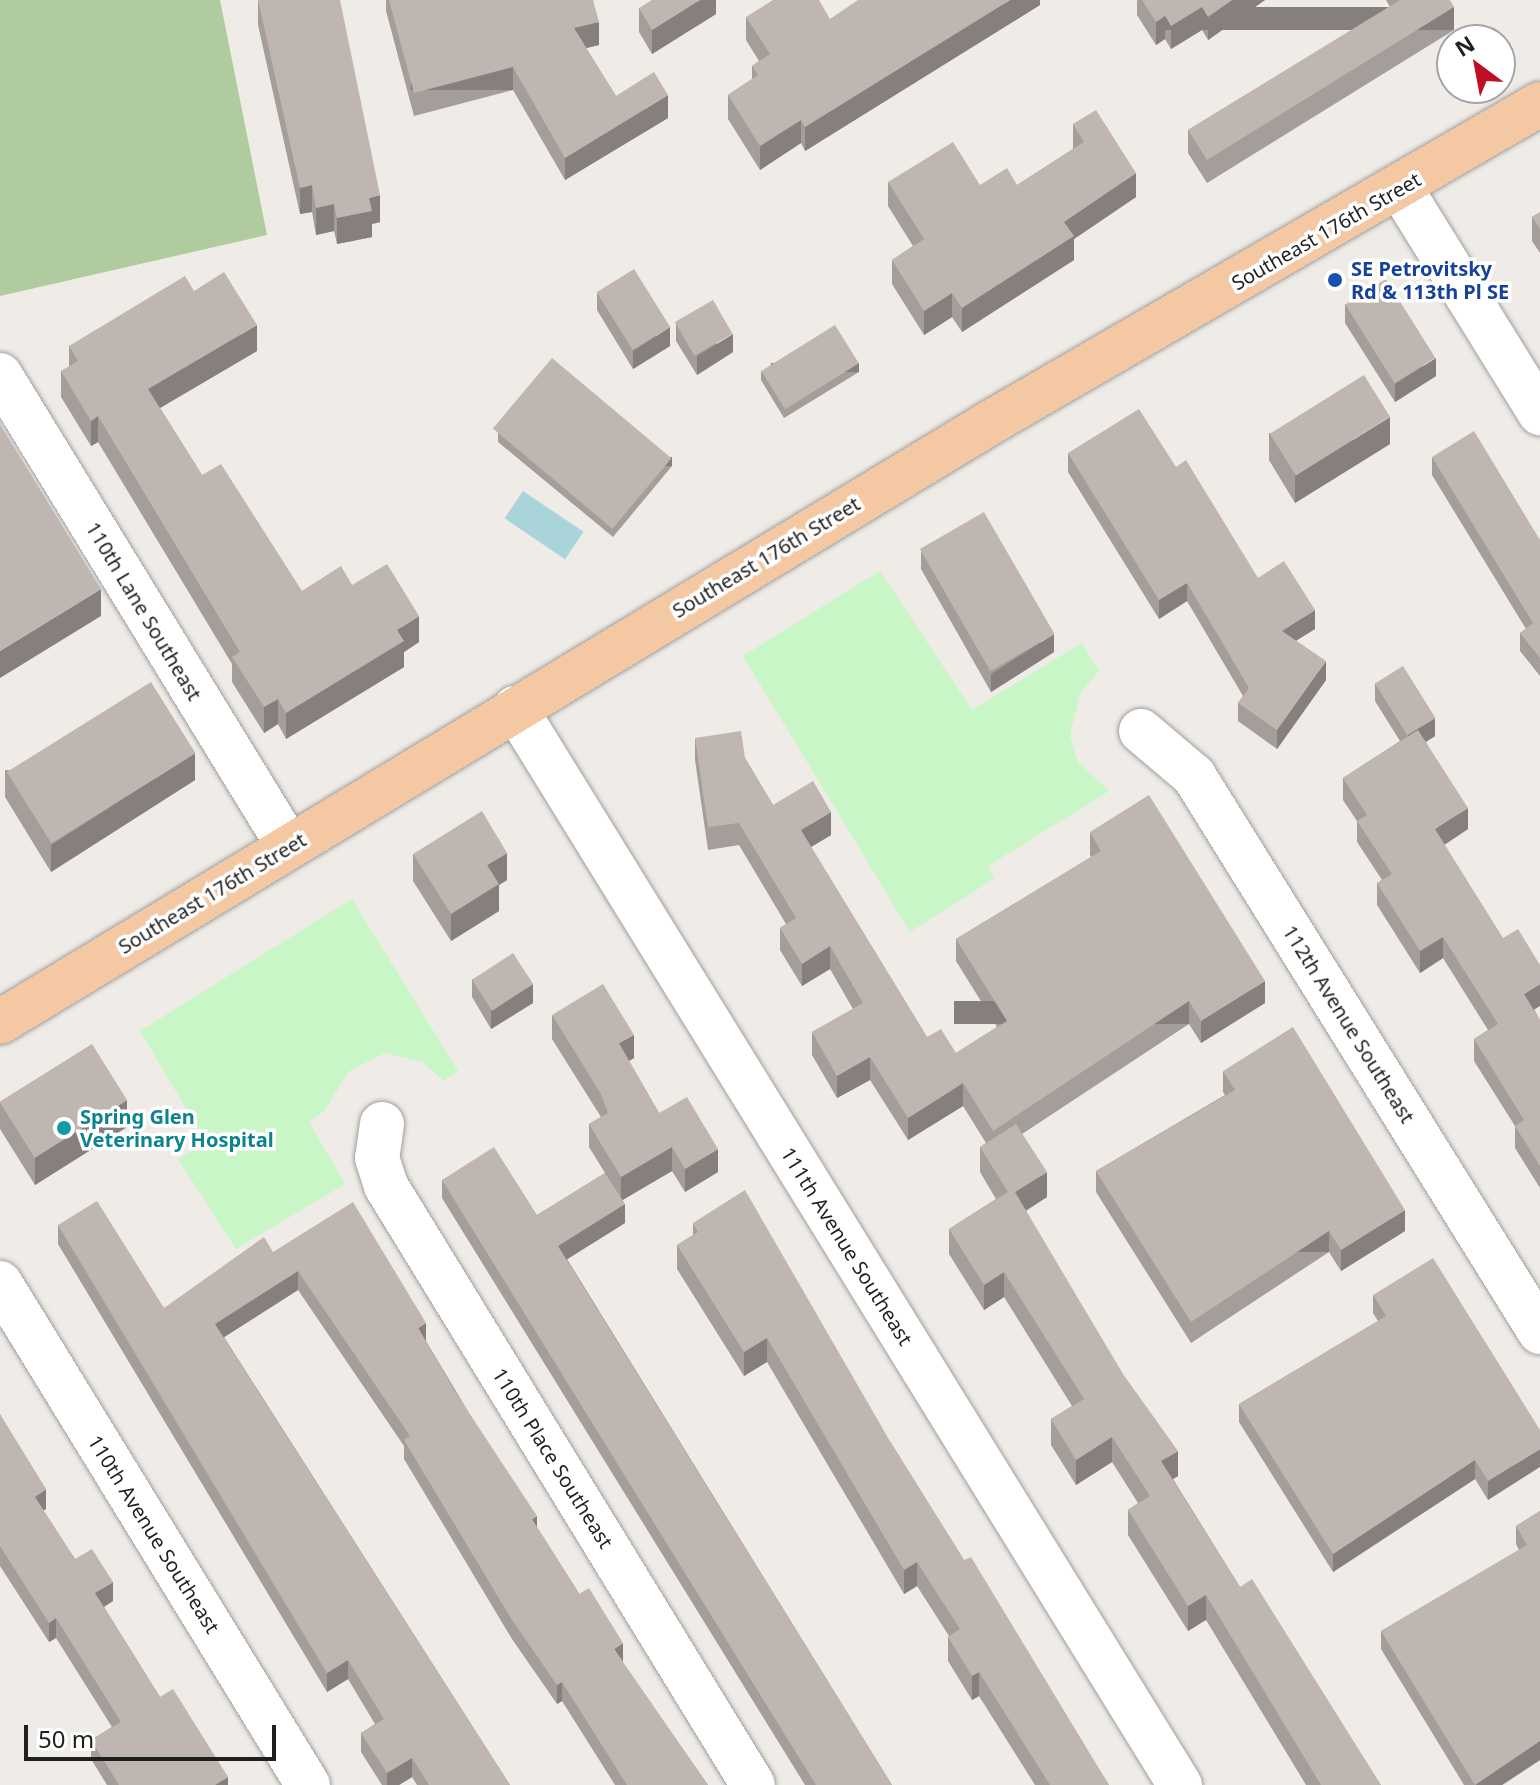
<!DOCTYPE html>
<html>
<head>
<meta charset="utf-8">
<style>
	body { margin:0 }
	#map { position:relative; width:1540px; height:1785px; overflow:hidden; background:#efebe6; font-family:"Noto Sans",sans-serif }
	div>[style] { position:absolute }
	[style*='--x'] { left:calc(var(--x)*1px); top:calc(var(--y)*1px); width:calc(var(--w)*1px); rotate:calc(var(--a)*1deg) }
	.forest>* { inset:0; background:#b0cb9d }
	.park>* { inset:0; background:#c8f6c6 }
	.water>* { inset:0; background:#a9d4d9; transform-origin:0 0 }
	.roads { filter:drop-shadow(0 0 2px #a0a0a0) drop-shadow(0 0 2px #a0a0a0) }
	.minor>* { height:44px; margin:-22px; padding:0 22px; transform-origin:22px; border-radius:22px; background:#fff }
	.major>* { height:44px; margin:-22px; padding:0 22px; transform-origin:22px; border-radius:22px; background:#f5c8a4 }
	.wall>* { inset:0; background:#a49d99 }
	.shaded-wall>* { inset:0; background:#867f7d; transform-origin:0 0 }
	.building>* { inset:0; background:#bfb6b2; transform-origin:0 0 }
	.dots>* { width:22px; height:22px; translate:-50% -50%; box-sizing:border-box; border:4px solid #fff; border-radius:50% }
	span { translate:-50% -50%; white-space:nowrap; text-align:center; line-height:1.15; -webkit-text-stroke:7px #fff; paint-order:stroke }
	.street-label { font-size:20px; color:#1f1f1f }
	.transit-label { font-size:20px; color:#164399; font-weight:700 }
	.left { translate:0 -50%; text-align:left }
	.culture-label { font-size:20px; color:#0d838f; font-weight:700 }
	.north { position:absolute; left:1436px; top:24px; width:80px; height:80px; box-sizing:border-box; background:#fff; border:2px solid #a5a5a5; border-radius:50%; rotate:328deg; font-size:22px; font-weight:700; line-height:32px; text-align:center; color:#1f1f1f }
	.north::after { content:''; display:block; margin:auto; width:28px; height:36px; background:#bf0f24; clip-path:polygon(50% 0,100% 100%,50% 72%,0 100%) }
	.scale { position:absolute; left:24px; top:1725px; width:252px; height:36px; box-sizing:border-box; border:4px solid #1f1f1f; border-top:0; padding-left:10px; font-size:24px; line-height:28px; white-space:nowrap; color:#1f1f1f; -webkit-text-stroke:6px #fff; paint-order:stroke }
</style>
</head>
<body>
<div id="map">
	<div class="forest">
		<div style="clip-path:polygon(0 0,220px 0,267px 235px,0 296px)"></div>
	</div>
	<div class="park">
		<div style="clip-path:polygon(880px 571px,972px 710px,1082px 643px,1099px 671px,1080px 693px,1070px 735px,1077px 761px,1109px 791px,988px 866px,995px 878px,910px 932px,743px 656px)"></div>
		<div style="clip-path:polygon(352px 899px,458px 1071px,443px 1081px,423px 1062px,385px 1053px,348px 1072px,325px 1110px,309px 1122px,345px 1184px,236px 1249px,178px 1159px,206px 1142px,140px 1031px)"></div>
	</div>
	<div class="water">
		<div style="left:523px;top:491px;width:73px;height:33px;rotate:34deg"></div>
	</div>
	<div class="roads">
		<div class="minor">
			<div style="--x:1401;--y:189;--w:264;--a:58.2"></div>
			<div style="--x:0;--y:375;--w:553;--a:58.52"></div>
			<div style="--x:515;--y:708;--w:1266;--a:58.31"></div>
			<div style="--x:1141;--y:731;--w:70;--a:40.3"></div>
			<div style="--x:1194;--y:776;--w:655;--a:58.11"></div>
			<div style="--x:382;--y:1124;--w:34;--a:98"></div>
			<div style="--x:377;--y:1158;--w:29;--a:72"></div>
			<div style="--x:386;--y:1186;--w:702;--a:58.5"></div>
			<div style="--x:0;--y:1283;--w:589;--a:58.47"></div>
		</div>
		<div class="major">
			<div style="--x:0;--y:1022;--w:1155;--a:-31.18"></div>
			<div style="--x:988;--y:424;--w:638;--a:-30.1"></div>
		</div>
	</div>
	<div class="wall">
		<div style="clip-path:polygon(258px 0,380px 222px,372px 224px,372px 237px,337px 244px,334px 231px,316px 235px,312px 212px,300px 214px,258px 25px)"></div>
		<div style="clip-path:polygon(386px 0,593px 0,599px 45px,586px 48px,616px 96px,668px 118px,565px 180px,513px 90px,414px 116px,386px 11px)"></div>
		<div style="clip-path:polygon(716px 0,716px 14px,652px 54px,639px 32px,639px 8px)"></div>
		<div style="clip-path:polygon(1040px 0,1040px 5px,805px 151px,801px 143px,760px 170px,728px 119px,728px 95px,752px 79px,752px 66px,759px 61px,746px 40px,746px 17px,830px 19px)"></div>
		<div style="clip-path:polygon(1137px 0,1265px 0,1208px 40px,1202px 30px,1171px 49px,1165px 39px,1156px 45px,1137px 15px)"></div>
		<div style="clip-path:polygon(1386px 0,1450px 0,1454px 30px,1207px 183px,1188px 153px,1188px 130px,1390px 7px)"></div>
		<div style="clip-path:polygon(1073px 124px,1136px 197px,1074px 239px,1074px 260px,962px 332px,952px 317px,924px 335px,892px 284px,892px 260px,913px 246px,888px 206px,888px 182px,980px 185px,1017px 185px,1073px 149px)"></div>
		<div style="clip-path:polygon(1540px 212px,1540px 253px,1532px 241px,1532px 217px)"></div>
		<div style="clip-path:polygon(194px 291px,257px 351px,160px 408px,202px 475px,302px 591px,352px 585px,419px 642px,404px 652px,404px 667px,286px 739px,278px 724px,264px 733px,232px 682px,232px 664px,98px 442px,91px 446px,61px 397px,61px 371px,69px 367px,69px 346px)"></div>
		<div style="clip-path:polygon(597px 292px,670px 346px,633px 369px,597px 310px)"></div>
		<div style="clip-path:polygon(1345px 304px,1436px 376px,1395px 402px,1345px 323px)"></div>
		<div style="clip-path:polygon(676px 323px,733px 352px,697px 375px,676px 341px)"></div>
		<div style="clip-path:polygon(761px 371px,859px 372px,784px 418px,761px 380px)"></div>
		<div style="clip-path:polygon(498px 432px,672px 466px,613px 537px,498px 442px)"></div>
		<div style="clip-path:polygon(1269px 433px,1390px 444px,1295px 503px,1269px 460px)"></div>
		<div style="clip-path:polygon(1068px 453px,1176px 467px,1258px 578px,1315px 629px,1296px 641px,1326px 680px,1277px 749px,1238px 721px,1238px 703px,1243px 696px,1187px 601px,1159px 619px,1068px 472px)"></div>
		<div style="clip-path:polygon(1432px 457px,1540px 540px,1540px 676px,1520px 651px,1520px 633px,1526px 629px,1432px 475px)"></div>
		<div style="clip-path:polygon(921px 551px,1054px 652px,991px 692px,921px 569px)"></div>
		<div style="clip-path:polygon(1375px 683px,1435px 736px,1426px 742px,1468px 829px,1444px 845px,1540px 1020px,1540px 1188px,1515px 1148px,1515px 1126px,1474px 1061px,1474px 1039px,1488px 1030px,1443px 958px,1420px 973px,1377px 905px,1377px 883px,1382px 880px,1357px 842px,1357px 821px,1343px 800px,1343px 778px,1400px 741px,1375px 701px)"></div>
		<div style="clip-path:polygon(695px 738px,745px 758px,773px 805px,831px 835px,811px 847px,927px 1037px,956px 1053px,997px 1027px,956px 961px,956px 939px,1091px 857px,1090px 855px,1090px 832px,1265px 1003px,1201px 1043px,1189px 1024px,1022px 1134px,1047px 1197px,1026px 1211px,1178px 1476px,1173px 1479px,1240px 1587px,1381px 1785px,1306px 1785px,1206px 1620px,1188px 1631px,1128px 1535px,1128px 1510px,1138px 1503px,1112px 1462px,1076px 1485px,1051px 1445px,1051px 1419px,1072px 1406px,1004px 1297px,984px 1310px,949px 1254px,949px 1229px,996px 1199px,980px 1172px,980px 1147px,986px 1143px,963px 1106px,908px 1140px,870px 1080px,837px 1098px,812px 1055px,812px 1032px,853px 1009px,830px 969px,802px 986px,780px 950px,780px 928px,786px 924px,739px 845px,708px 850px,695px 760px)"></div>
		<div style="clip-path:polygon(5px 770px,195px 780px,51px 872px,5px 797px)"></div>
		<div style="clip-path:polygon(413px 854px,507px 880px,499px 885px,499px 911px,451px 941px,413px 881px)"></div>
		<div style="clip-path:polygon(472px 979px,533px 1003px,491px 1029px,472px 997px)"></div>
		<div style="clip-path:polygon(552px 1015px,634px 1058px,629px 1061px,659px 1113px,718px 1172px,685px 1192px,672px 1171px,622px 1200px,625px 1223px,567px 1259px,892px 1785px,805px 1785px,442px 1198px,442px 1180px,537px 1215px,605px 1173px,589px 1147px,589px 1124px,601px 1117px,552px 1039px)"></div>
		<div style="clip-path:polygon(1223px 1071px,1405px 1231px,1341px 1271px,1329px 1252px,1191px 1343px,1096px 1192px,1096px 1171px,1225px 1095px,1223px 1092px)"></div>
		<div style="clip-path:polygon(0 1102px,127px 1127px,35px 1185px,0 1129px)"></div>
		<div style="clip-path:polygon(693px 1223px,891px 1443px,964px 1560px,1109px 1785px,1035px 1785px,979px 1696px,972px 1700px,948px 1661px,948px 1637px,949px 1636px,917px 1586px,904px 1594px,767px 1362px,744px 1376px,677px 1269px,677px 1245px,693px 1235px)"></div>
		<div style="clip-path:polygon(58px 1225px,164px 1308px,273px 1252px,426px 1341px,537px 1527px,623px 1663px,708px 1785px,615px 1785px,562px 1701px,557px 1704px,512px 1639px,404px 1459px,404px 1446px,298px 1290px,224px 1337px,510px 1785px,417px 1785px,412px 1777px,399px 1785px,382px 1785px,361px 1752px,361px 1733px,375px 1724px,348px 1679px,327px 1692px,58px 1244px)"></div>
		<div style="clip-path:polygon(1373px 1295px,1540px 1430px,1488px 1500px,1475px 1479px,1333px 1572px,1239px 1422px,1239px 1404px,1378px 1321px,1373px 1313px)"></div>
		<div style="clip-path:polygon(0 1414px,46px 1509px,43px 1510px,75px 1559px,113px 1601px,104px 1607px,160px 1697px,228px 1785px,107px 1785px,91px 1759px,91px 1740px,112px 1727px,56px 1638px,49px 1642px,0 1566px)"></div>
		<div style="clip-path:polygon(1540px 1511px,1540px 1760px,1502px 1785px,1464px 1785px,1381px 1649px,1381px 1631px,1519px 1550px,1516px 1544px,1516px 1526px)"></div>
	</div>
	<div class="shaded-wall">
		<div style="clip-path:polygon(700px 0,716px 0,716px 14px,652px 54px,652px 30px)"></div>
		<div style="clip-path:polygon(1010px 0,1040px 0,1040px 5px,805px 151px,805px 127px)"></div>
		<div style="clip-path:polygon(1232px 0,1265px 0,1208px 40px,1208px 17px)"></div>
		<div style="clip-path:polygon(1202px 7px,1202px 30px,1171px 49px,1171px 26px)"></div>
		<div style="left:1454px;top:7px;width:23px;height:291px;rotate:90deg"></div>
		<div style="clip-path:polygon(1165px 16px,1165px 39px,1156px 45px,1156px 22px)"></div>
		<div style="clip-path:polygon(599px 22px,599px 45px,574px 51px,574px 28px)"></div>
		<div style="left:513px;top:67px;width:23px;height:102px;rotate:90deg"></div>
		<div style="clip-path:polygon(668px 95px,668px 118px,565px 180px,565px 158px)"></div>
		<div style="clip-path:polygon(801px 120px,801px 143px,760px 170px,760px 146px)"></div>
		<div style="clip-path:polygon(1136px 173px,1136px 197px,1074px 239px,1074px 260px,962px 332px,962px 308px,1064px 222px)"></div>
		<div style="clip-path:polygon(312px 185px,312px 212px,300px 214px,300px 188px)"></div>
		<div style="clip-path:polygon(380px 195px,380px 222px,372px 224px,372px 237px,337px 244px,337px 218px,369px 198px)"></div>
		<div style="clip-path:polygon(334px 204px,334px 231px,316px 235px,316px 208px)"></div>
		<div style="clip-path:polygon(952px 293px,952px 317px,924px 335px,924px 311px)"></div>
		<div style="clip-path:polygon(257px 325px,257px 351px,148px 415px,148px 389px)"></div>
		<div style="clip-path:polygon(670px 327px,670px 346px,633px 369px,633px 351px)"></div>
		<div style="clip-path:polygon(733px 334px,733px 352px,697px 375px,697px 356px)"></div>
		<div style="clip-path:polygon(1436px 358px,1436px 376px,1395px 402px,1395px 384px)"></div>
		<div style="left:859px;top:363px;width:9px;height:88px;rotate:90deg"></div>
		<div style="clip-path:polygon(98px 416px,98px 442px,91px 446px,91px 421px)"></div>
		<div style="clip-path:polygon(1390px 417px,1390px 444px,1295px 503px,1295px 476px)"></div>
		<div style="left:672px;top:457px;width:9px;height:92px;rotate:90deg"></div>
		<div style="clip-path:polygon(1187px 583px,1187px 601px,1159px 619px,1159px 600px)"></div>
		<div style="clip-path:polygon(101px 589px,101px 616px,0 678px,0 651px)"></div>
		<div style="clip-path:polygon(1315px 610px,1315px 629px,1282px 649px,1282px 631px)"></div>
		<div style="clip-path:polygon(419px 616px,419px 642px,404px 652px,404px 667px,286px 739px,286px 713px,397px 630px)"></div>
		<div style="clip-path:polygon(1054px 634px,1054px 652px,991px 692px,991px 674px)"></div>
		<div style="clip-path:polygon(1326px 661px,1326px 680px,1277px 749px,1277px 730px)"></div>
		<div style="clip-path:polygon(278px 699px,278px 724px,264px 733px,264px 707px)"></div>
		<div style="clip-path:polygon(1435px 718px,1435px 736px,1408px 753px,1408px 735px)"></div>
		<div style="clip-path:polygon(195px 753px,195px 780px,51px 872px,51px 845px)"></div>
		<div style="clip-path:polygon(1468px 808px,1468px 829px,1435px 851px,1435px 829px)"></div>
		<div style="clip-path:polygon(831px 812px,831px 835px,801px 853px,801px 830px)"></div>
		<div style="clip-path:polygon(507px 853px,507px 880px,499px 885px,499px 911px,451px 941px,451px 914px,487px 865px)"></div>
		<div style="clip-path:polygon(1443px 937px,1443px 958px,1420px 973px,1420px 951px)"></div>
		<div style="clip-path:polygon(830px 946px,830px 969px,802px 986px,802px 964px)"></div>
		<div style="clip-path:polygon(1265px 981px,1265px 1003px,1201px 1043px,1201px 1021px)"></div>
		<div style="clip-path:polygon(533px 984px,533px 1003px,491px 1029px,491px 1010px)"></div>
		<div style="clip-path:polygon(1540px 984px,1540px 1006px,1524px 1016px,1524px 994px)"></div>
		<div style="left:1189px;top:1001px;width:23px;height:235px;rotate:90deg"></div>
		<div style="clip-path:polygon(634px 1035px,634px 1058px,619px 1067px,619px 1043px)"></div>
		<div style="clip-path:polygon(870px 1057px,870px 1080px,837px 1098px,837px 1076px)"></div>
		<div style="clip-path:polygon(963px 1083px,963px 1106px,908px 1140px,908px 1118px)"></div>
		<div style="clip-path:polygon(127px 1100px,127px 1127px,35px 1185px,35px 1158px)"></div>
		<div style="clip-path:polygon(672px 1147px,672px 1171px,621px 1201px,621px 1177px)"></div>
		<div style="clip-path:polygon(718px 1149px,718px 1172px,685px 1192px,685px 1169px)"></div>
		<div style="clip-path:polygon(1047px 1172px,1047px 1197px,1015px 1217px,1015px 1192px)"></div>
		<div style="clip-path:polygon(625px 1204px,625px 1223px,558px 1265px,558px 1246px)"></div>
		<div style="clip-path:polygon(1405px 1210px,1405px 1231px,1341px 1271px,1341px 1250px)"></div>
		<div style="left:1329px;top:1231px;width:21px;height:165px;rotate:90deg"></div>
		<div style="clip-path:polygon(298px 1271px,298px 1290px,215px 1343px,215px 1324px)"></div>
		<div style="clip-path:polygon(1004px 1272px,1004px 1297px,984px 1310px,984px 1285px)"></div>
		<div style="clip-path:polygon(426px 1323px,426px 1342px,418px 1328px)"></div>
		<div style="clip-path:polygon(767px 1338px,767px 1362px,744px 1376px,744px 1352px)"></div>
		<div style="clip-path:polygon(1112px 1437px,1112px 1462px,1076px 1485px,1076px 1460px)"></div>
		<div style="clip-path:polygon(1540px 1449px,1540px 1467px,1488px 1500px,1488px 1481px)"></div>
		<div style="clip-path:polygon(1178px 1451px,1178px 1476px,1161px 1486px,1161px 1461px)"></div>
		<div style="clip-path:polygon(1475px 1460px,1475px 1479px,1333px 1572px,1333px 1554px)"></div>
		<div style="clip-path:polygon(46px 1489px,46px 1509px,35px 1516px,35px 1497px)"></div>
		<div style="clip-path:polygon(537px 1516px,537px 1535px,532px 1519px)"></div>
		<div style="clip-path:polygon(917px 1562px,917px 1586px,904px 1594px,904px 1570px)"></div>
		<div style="clip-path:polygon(113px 1582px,113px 1601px,95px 1612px,95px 1593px)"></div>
		<div style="clip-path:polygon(1206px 1595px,1206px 1620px,1188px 1631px,1188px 1606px)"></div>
		<div style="clip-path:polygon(56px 1618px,56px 1638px,49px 1642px,49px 1623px)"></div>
		<div style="clip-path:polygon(623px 1643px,623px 1662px,614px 1649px)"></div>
		<div style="clip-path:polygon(348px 1660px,348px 1679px,327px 1692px,327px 1673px)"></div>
		<div style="clip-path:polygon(979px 1672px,979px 1696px,972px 1700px,972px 1676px)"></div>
		<div style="clip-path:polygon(562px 1682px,562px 1701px,557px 1704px,557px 1685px)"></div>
		<div style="clip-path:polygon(1540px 1741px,1540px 1760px,1502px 1785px,1475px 1785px)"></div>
		<div style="clip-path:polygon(412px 1758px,412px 1777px,399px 1785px,387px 1785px,387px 1773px)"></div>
		<div style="clip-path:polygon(228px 1777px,228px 1785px,215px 1785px)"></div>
	</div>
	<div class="building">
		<div style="clip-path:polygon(258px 0,340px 0,380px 195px,369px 198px,372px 211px,337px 218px,334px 204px,316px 208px,312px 185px,300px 188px)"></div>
		<div style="clip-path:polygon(389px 0,593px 0,599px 22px,574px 28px,616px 96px,654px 72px,668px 95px,565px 158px,513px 67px,414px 93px)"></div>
		<div style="clip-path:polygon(652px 0,700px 0,652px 30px,639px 8px)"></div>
		<div style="clip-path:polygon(773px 0,819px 0,830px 19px,858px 0,1010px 0,805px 127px,801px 120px,760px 146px,728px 95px,758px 75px,752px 66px,770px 54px,746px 17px)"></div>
		<div style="clip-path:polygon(1142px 0,1232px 0,1208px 17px,1202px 7px,1171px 26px,1165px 16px,1156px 22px)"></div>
		<div style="clip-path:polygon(1400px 0,1450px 0,1454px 7px,1207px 160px,1188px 130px)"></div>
		<div style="clip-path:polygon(1096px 110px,1136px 173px,1064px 222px,1074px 236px,962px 308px,952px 293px,924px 311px,892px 260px,924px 239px,888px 182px,953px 142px,980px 185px,1007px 168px,1017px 185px,1084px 142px,1073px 124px)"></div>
		<div style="clip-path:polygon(1540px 212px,1540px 229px,1532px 217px)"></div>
		<div style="left:634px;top:269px;width:68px;height:44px;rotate:58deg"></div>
		<div style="clip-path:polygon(224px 272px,257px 325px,148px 389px,202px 475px,221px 464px,302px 591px,341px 566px,352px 585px,387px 564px,419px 616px,397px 630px,404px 641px,286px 713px,278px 699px,264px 707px,232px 657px,240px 652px,98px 416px,91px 421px,61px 371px,78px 361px,69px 346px,185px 276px,194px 291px)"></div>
		<div style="left:1386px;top:279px;width:93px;height:48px;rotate:58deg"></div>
		<div style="left:713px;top:300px;width:39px;height:44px;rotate:60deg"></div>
		<div style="left:835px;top:325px;width:45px;height:87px;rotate:58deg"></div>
		<div style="left:552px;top:358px;width:156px;height:92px;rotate:40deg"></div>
		<div style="left:1364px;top:375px;width:49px;height:111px;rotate:58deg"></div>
		<div style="clip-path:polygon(1139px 409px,1176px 467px,1186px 460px,1258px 578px,1284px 561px,1315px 610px,1282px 631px,1326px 661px,1277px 730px,1238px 703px,1249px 688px,1187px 583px,1159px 600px,1068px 453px)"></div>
		<div style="clip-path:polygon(0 424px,101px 589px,0 651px)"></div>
		<div style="clip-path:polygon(1474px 431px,1540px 540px,1540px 658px,1520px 633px,1533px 623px,1432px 457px)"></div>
		<div style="left:984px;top:512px;width:141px;height:74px;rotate:60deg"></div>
		<div style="left:1403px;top:666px;width:61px;height:33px;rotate:58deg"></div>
		<div style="left:151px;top:682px;width:84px;height:170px;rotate:58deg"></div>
		<div style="clip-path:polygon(1418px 730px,1468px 808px,1435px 829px,1503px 938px,1518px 929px,1540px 965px,1540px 984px,1524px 994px,1540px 1020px,1540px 1166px,1515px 1126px,1524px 1120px,1474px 1039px,1498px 1024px,1443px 937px,1420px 951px,1377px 883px,1392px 874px,1357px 821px,1367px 815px,1343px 778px)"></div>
		<div style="clip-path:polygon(741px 731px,745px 758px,773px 805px,813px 781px,831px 812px,801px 830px,927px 1037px,941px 1029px,956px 1053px,1007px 1021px,956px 939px,1101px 851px,1090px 832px,1149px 795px,1265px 981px,1201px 1021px,1189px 1001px,993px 1131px,963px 1083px,908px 1118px,870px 1057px,837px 1076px,812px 1032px,863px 1003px,830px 946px,802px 964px,780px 928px,796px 918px,739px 823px,708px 827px,695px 738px)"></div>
		<div style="clip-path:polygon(482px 811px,507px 853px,487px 865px,499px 884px,451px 914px,413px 854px)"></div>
		<div style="left:513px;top:953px;width:37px;height:49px;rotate:57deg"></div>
		<div style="clip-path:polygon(603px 984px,634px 1035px,619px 1043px,659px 1113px,687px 1097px,718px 1149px,685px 1169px,672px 1147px,621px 1177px,589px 1124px,608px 1113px,601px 1094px,552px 1015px)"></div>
		<div style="clip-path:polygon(1293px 1027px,1405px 1210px,1341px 1250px,1329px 1231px,1191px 1322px,1096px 1171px,1235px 1090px,1223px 1071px)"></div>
		<div style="left:92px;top:1044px;width:66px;height:109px;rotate:58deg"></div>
		<div style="clip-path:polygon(1016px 1124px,1047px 1172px,1015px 1192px,1123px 1374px,1178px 1451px,1161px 1461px,1240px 1587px,1252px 1579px,1381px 1785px,1321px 1785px,1206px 1595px,1188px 1606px,1128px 1510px,1150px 1496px,1112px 1437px,1076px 1460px,1051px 1419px,1084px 1399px,1004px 1272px,984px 1285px,949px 1229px,1008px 1192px,980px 1147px)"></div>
		<div style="clip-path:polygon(494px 1147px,537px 1215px,605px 1173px,625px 1204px,558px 1246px,892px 1785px,816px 1785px,442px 1180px)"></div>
		<div style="clip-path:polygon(745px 1190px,891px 1443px,964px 1560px,971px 1557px,1109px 1785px,1050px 1785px,979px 1672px,972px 1676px,948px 1637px,960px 1629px,917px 1562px,904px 1570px,767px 1338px,744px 1352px,677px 1245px,698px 1232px,693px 1223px)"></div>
		<div style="clip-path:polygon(97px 1201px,164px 1308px,264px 1237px,273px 1252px,353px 1202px,426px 1323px,418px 1328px,454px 1390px,537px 1516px,532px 1519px,579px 1594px,589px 1588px,623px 1643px,614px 1649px,708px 1785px,627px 1785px,562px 1682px,557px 1685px,512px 1620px,404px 1440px,410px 1436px,298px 1271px,215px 1324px,510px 1785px,429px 1785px,412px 1758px,387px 1773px,361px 1733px,384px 1719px,348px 1660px,327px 1673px,58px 1225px)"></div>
		<div style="clip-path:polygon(1433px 1258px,1540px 1430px,1540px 1449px,1488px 1481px,1475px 1460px,1333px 1554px,1239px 1404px,1386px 1316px,1373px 1295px)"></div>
		<div style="clip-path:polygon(0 1414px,46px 1489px,35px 1497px,75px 1559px,92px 1549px,113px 1582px,95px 1593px,160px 1697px,173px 1689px,228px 1777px,215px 1785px,119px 1785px,91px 1740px,121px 1722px,56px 1618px,49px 1623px,0 1546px)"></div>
		<div style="clip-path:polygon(1540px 1511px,1540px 1741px,1475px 1785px,1381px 1631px,1527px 1545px,1516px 1526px)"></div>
	</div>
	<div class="dots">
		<div style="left:1335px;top:280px;background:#1a4fb4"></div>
		<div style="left:64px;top:1128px;background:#0f9aa8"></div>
	</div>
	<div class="street-label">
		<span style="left:1326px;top:231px;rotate:-30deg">Southeast 176th Street</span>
		<span style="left:766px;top:557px;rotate:-31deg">Southeast 176th Street</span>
		<span style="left:144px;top:611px;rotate:59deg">110th Lane Southeast</span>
		<span style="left:212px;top:893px;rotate:-31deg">Southeast 176th Street</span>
		<span style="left:1349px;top:1024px;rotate:58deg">112th Avenue Southeast</span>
		<span style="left:847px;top:1246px;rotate:58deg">111th Avenue Southeast</span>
		<span style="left:553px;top:1458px;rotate:58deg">110th Place Southeast</span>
		<span style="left:154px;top:1534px;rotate:58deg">110th Avenue Southeast</span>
	</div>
	<div class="transit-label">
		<span class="left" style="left:1351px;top:280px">SE Petrovitsky<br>Rd &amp; 113th Pl SE</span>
	</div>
	<div class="culture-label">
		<span class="left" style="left:80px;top:1128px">Spring Glen<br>Veterinary Hospital</span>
	</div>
	<div class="north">N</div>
	<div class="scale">50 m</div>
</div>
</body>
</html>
